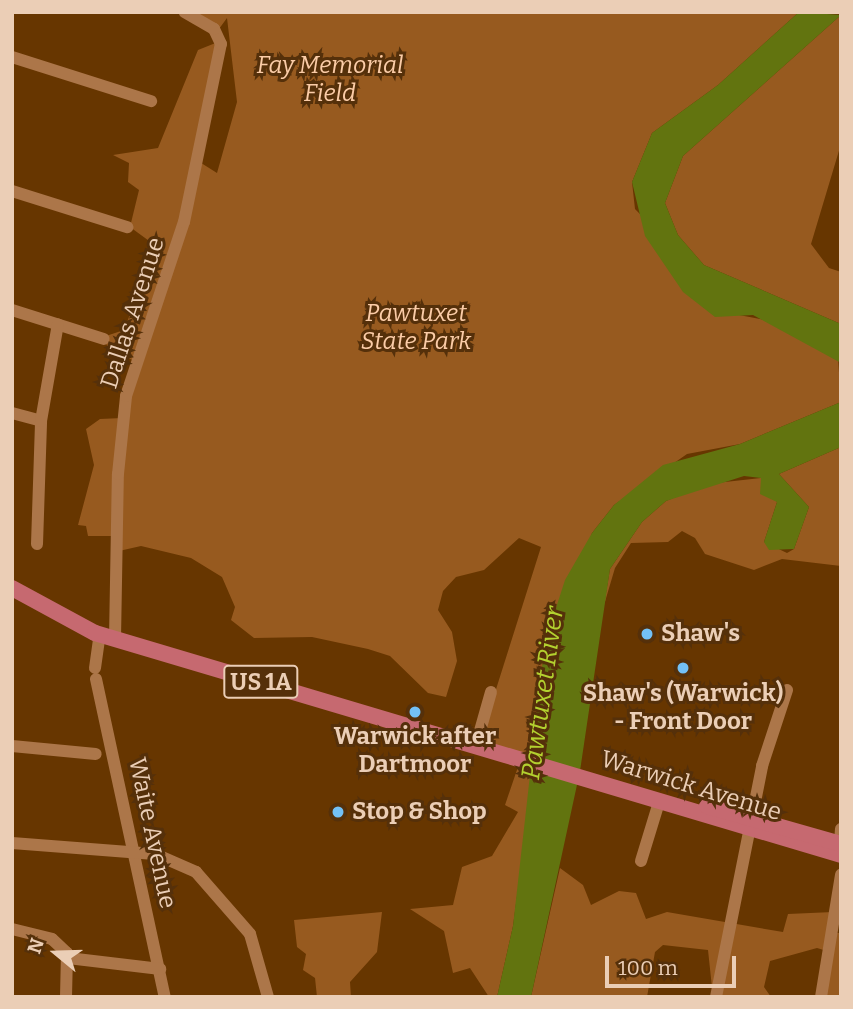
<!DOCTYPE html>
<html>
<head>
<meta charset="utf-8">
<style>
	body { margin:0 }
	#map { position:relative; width:853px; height:1009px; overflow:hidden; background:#673600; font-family:Bitter,serif }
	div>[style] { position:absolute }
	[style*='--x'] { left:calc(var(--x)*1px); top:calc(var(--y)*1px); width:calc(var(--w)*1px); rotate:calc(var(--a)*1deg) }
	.green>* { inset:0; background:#975a1f }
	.water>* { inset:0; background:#62740f }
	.minor>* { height:12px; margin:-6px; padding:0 6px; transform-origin:6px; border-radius:6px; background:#ac7649 }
	.major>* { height:16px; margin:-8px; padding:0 8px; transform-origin:8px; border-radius:8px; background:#c66970 }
	.dots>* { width:19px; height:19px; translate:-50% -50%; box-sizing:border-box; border:4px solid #55300a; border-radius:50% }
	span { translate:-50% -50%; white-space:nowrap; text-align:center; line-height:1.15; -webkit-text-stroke:6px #55300a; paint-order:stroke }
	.shield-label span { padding:2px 5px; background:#55300a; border:2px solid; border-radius:5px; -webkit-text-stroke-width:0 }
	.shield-label { font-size:23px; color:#ebceb6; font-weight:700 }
	.park-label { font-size:24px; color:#fbcca7; font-style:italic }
	.street-label { font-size:24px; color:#ebceb6 }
	.poi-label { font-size:24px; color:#ebceb6; font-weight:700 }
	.left { translate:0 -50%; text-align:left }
	.water-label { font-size:26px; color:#b3d12f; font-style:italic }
	.frame { position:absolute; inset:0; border:14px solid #ebceb6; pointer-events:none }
	.north { position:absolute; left:21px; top:918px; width:70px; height:70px; -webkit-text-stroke:5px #55300a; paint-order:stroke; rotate:289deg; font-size:19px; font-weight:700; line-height:28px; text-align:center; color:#ebceb6 }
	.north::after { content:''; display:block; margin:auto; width:24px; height:32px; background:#ebceb6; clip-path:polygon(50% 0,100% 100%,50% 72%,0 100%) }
	.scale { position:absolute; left:605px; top:956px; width:131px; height:32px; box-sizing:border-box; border:4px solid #ebceb6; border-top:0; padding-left:9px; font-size:21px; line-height:24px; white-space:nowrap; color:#ebceb6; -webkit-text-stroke:5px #55300a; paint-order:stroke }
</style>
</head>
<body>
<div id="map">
	<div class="green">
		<div style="clip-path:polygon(186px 12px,799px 12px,718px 85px,652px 133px,632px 182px,635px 209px,739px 315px,771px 321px,838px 358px,841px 402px,740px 444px,687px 454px,614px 505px,592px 533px,539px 685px,539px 732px,513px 926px,497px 997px,489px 997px,470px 968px,453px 973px,444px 931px,410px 909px,453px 905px,462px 867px,492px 856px,518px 812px,505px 805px,521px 758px,479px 743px,541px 547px,519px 538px,484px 570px,456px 577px,443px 591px,438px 610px,452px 632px,457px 661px,446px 697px,428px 693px,390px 656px,368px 649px,312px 637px,254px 638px,231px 620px,235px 607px,222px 577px,191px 558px,141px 546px,119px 551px,116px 536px,88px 536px,86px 526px,78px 525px,94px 465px,86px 429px,100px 419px,122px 418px,135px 361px,109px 350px,103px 337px,124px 330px,156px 246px,130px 227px,139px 190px,128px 182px,129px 163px,113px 155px,158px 148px,198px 50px,218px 42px,198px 161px,217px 173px,237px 102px,227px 18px,216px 33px)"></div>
		<div style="clip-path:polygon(841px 15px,841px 144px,811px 244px,829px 268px,841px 272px,841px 324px,704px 265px,678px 235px,665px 203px,683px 156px)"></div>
		<div style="clip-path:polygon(841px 447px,841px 566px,782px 559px,754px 570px,705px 554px,695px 538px,682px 531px,668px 542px,631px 543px,615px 568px,604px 605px,610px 569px,642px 522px,666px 501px,707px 484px,761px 478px,777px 502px,764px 542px,787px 553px,794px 549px,809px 507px,779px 474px)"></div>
		<div style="clip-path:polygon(560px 868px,583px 885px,591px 905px,619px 891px,636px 893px,646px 919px,667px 912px,783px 932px,788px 914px,833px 912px,832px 933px,841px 933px,841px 997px,820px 997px,827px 951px,817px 948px,770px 961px,764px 987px,771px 997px,713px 997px,708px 950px,663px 945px,655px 952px,647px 997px,531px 997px)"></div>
		<div style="clip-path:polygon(382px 912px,377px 952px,350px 982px,351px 997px,317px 997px,315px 978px,303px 970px,306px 954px,297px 947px,294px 920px)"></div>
	</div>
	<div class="water">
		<div style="clip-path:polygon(799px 12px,841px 15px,683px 156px,665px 203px,678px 235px,704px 265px,841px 324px,841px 363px,753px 315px,715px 317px,683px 292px,645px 236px,632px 182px,652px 133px,718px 85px)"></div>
		<div style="clip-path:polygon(841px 402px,841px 447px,779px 474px,809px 507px,794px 549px,769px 550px,764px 542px,777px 502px,760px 494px,761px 478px,744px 476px,666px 501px,642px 522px,610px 569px,580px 771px,531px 997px,497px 997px,513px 926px,545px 642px,565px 580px,592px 533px,614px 505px,663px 465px,740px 444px)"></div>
	</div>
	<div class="minor">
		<div style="--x:12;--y:57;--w:146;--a:17.6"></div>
		<div style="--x:12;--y:191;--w:121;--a:17.4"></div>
		<div style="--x:12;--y:310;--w:96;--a:17.5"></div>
		<div style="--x:12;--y:413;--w:30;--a:15"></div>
		<div style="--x:37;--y:544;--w:123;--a:-88.1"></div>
		<div style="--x:41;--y:421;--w:98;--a:-80.1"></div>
		<div style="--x:115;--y:639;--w:165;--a:-89"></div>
		<div style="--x:118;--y:474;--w:78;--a:-84.1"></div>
		<div style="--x:126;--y:396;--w:183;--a:-71.6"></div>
		<div style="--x:184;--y:222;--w:182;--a:-78.3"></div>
		<div style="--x:221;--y:44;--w:17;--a:-115"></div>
		<div style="--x:214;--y:29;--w:34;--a:-150"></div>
		<div style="--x:95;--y:668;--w:34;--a:-82"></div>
		<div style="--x:96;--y:679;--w:325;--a:77.8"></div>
		<div style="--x:476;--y:745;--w:55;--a:-74.2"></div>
		<div style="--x:12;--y:746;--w:84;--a:5.4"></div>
		<div style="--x:12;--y:843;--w:143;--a:4.4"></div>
		<div style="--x:155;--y:854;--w:45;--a:23.7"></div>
		<div style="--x:196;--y:872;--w:82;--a:48.9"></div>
		<div style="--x:250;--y:934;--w:66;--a:74.1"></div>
		<div style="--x:840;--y:843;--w:14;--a:-86"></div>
		<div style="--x:641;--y:861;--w:62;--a:-73"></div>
		<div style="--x:12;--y:929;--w:41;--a:14"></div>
		<div style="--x:52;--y:939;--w:21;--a:43"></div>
		<div style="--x:67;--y:953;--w:44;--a:91.3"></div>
		<div style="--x:68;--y:958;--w:93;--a:6.8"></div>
		<div style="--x:716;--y:997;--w:236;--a:-78.7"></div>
		<div style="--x:762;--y:766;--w:80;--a:-71.8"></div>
		<div style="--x:821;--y:997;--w:124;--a:-80.7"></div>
	</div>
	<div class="major">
		<div style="--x:12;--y:588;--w:94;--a:28.5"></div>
		<div style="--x:95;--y:633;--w:778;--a:16.57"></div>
		<div style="--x:707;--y:806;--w:139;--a:15.8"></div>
	</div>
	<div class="dots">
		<div style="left:647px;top:634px;background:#73c1f6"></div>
		<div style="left:683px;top:668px;background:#73c1f6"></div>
		<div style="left:415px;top:712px;background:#73c1f6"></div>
		<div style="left:338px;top:812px;background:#73c1f6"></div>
	</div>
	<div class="shield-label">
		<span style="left:261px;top:682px">US 1A</span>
	</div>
	<div class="park-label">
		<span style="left:330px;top:80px">Fay Memorial<br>Field</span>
		<span style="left:416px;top:328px">Pawtuxet<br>State Park</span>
	</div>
	<div class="street-label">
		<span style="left:133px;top:313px;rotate:-72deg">Dallas Avenue</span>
		<span style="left:691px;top:786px;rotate:17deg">Warwick Avenue</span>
		<span style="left:152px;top:833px;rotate:78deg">Waite Avenue</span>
	</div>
	<div class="poi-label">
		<span class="left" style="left:661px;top:634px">Shaw's</span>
		<span style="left:683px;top:708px">Shaw's (Warwick)<br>- Front Door</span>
		<span style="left:415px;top:751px">Warwick after<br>Dartmoor</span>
		<span class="left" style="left:352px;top:812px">Stop &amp; Shop</span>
	</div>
	<div class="water-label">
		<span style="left:543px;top:693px;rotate:-82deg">Pawtuxet River</span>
	</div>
	<div class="frame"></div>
	<div class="north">N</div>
	<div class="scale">100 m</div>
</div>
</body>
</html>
